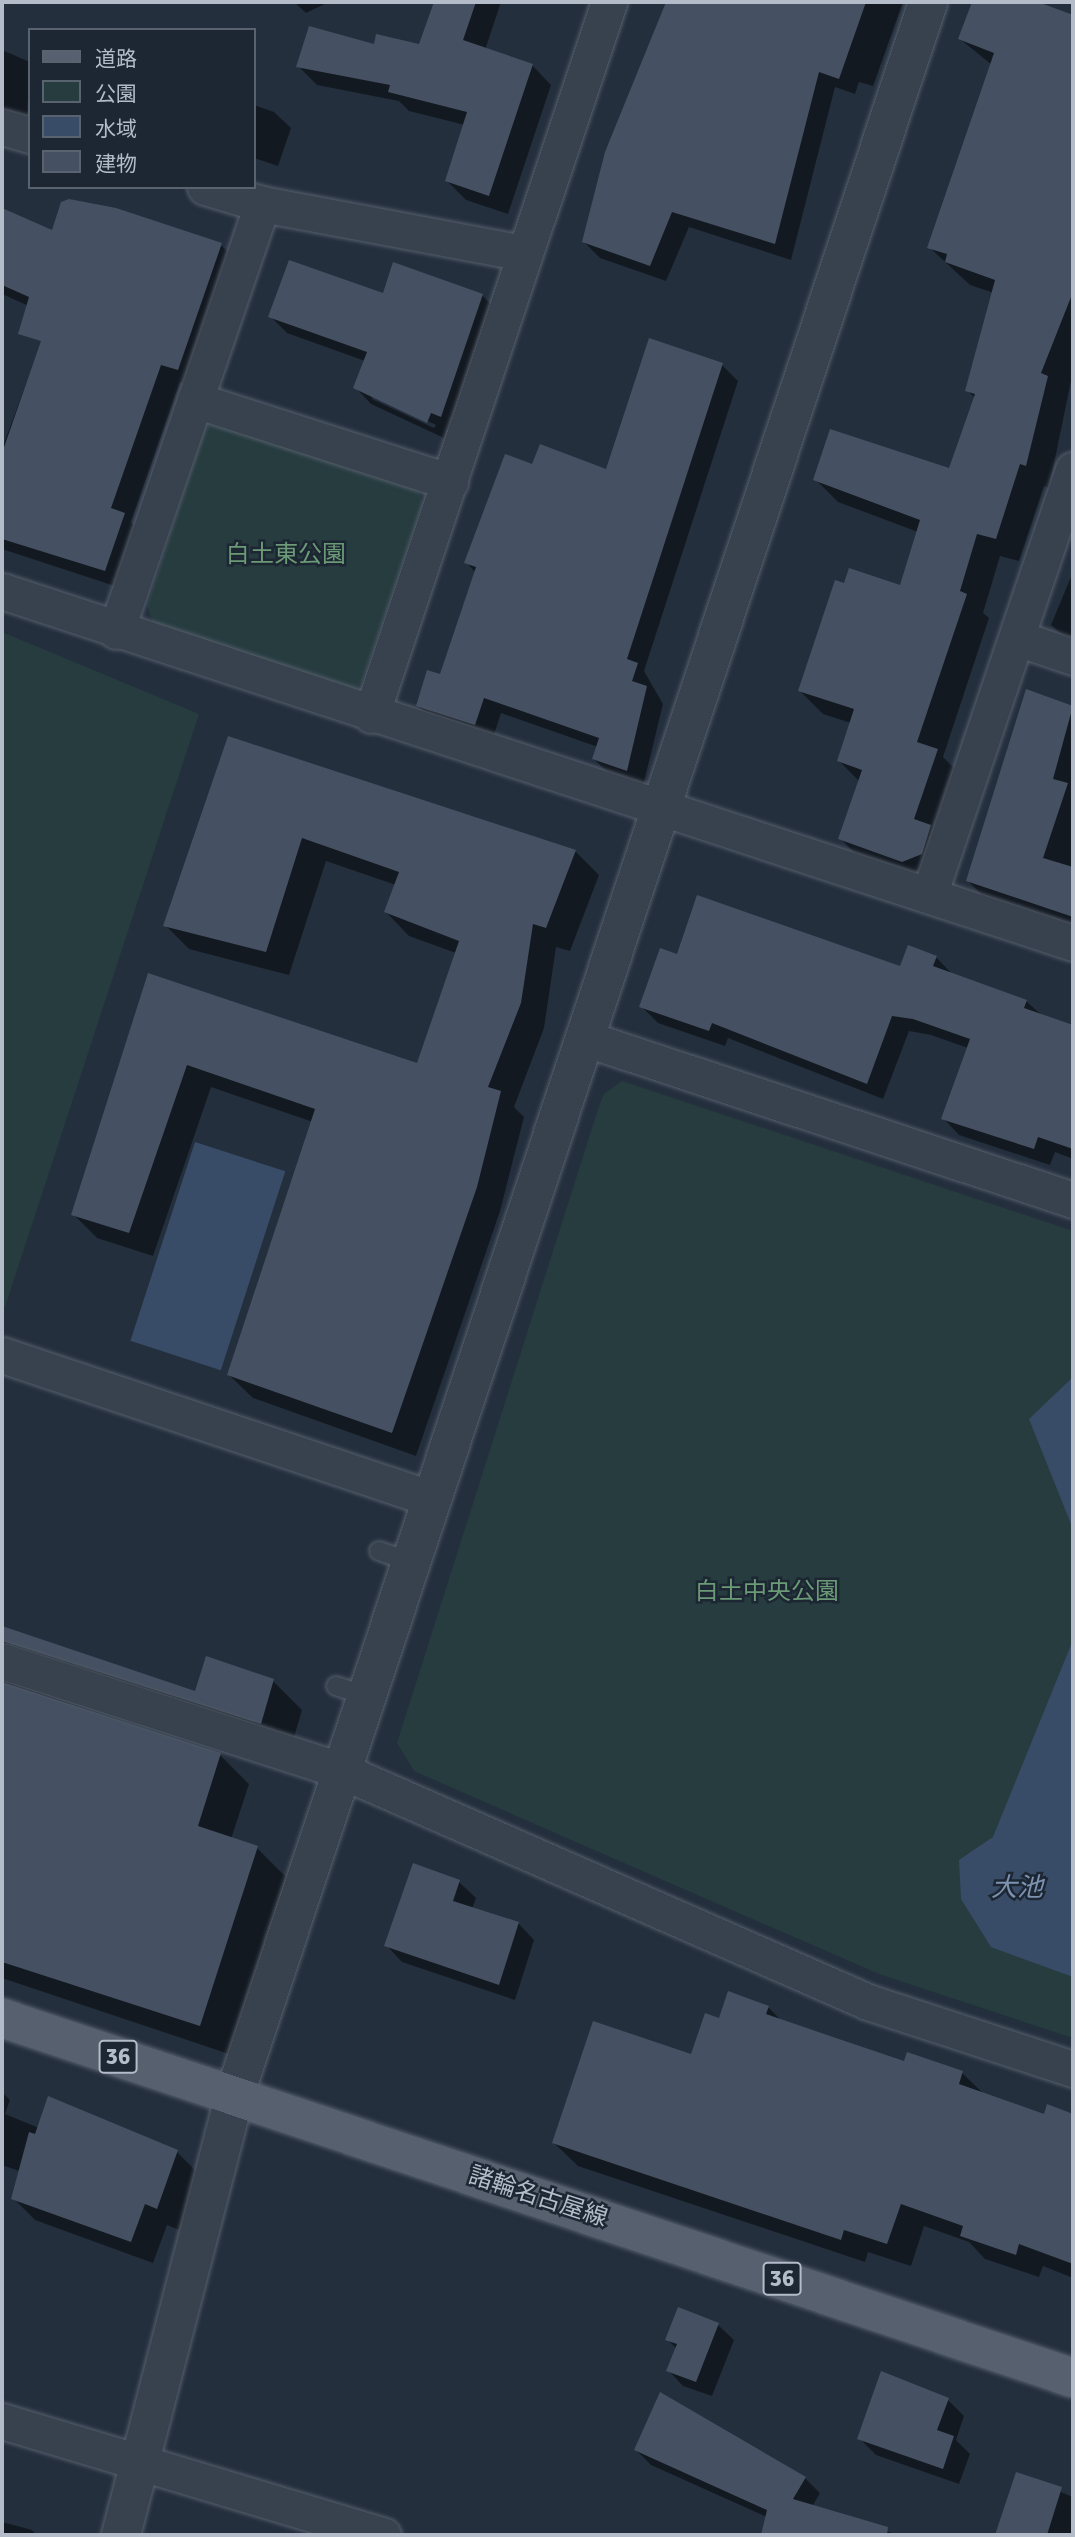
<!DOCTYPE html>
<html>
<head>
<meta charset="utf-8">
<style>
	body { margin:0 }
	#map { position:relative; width:1075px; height:2537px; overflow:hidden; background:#242f3e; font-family:Signika,"Noto Sans JP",sans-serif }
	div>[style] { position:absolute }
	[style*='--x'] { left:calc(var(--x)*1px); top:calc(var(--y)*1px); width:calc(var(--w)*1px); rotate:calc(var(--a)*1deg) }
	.green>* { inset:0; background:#263c3f }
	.water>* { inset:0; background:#394c67; transform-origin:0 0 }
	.shadow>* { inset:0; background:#0007 }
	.building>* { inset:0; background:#455162 }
	.roads { filter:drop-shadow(0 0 2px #565f6c) drop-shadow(0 0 2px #565f6c) }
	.service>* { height:18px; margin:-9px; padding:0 9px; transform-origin:9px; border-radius:9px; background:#38414e }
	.minor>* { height:35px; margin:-17.5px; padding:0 17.5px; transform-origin:17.5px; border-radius:17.5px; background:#38414e }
	.tertiary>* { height:38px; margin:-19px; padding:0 19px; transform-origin:19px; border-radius:19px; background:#38414e }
	.primary>* { height:38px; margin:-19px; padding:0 19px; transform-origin:19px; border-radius:19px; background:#56606e }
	span { translate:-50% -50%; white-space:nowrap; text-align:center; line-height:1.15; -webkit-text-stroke:5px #1d2633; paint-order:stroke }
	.shield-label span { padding:2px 5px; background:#1d2633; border:2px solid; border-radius:5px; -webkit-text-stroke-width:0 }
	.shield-label { font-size:23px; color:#b4bcc9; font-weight:700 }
	.park-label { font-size:24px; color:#6b9a76 }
	.street-label { font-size:24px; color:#b4bcc9 }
	.water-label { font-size:26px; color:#7c92b1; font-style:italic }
	.frame { position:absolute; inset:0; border:4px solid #b4bcc9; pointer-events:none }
	.legend { position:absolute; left:28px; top:28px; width:228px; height:161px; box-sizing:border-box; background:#1d2633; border:2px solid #59626f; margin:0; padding:9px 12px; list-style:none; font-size:21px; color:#b4bcc9 }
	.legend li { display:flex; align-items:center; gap:14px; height:35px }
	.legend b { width:35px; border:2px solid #59626f }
</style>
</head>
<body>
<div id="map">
	<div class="green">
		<div style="clip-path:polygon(222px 420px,414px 482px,423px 501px,419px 514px,362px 682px,353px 691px,154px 626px,147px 605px,205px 428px)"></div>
		<div style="clip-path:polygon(2px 632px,199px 714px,5px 1307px,2px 1306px)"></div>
		<div style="clip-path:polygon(622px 1081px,1073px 1231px,1073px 2038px,879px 1974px,592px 1849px,414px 1771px,397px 1743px,599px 1106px,604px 1094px)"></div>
	</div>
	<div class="water">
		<div style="left:195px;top:1142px;width:95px;height:209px;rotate:18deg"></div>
		<div style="clip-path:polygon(1073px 1377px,1073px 1529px,1029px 1419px)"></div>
		<div style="clip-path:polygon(1073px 1640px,1073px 1977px,991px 1947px,961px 1899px,959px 1860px,993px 1837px)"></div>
	</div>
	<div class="shadow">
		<div style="clip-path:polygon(294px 2px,329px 2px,306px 13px)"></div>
		<div style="clip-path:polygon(435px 2px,501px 2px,485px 50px,532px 65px,551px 85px,508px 214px,466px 200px,447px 181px,465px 125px,409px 111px,399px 101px,317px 85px,298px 66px,375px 46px,421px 46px)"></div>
		<div style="clip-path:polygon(666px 2px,903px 2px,873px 86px,859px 82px,855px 94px,835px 87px,791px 260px,689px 227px,666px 281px,600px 258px,584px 242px,607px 153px)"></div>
		<div style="clip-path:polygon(973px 2px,1033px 2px,1073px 17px,1073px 371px,1049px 488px,1044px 486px,1019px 561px,1000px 556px,983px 613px,989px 618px,943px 757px,960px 774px,926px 884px,863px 862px,840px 838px,860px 782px,839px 761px,851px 723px,823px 714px,800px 691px,845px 586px,901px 587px,918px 532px,838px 502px,815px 479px,951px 470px,975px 398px,967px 390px,994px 293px,970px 285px,929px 247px,992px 65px,960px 39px)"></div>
		<div style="clip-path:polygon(2px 50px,30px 62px,27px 117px,2px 110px)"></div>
		<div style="clip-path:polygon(254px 105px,274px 112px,291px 128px,278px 166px,254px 158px)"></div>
		<div style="clip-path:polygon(2px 210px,53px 232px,221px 245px,240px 264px,196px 388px,180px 382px,131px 522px,143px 534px,124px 589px,2px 549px,2px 449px,51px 316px,2px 294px)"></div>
		<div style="clip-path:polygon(evenodd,384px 295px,482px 295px,498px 312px,457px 432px,447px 429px,444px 438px,371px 404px,355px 387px,365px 361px,287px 333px,270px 316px,384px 295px,372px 395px,436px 425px,434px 428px,372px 399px,372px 395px)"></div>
		<div style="clip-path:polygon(722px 365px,738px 381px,644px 671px,663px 704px,643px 786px,610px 775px,594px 759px,598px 747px,501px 713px,492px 741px,434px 722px,417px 705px,441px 676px,476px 573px,466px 562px,533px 466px,607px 471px)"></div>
		<div style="clip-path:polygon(1073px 572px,1073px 644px,1051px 625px)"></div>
		<div style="clip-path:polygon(1027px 692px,1073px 708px,1073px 926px,984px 897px,968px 881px)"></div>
		<div style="clip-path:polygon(229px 738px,575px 851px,599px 875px,570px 951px,556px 947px,544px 1028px,514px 1107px,524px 1117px,500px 1211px,416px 1456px,253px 1398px,229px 1375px,313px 1122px,211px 1087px,153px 1256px,97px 1238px,73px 1214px,149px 975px,418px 1065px,456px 953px,409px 936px,386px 912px,396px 885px,326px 861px,289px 975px,189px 949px,165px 925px)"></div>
		<div style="clip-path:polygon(678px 956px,901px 969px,936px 957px,952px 974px,1026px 1001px,1073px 1043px,1073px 1159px,1055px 1152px,1050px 1165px,959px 1135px,943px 1118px,968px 1048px,931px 1035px,909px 1031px,883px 1099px,728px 1038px,725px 1046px,658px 1023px,641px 1006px)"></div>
		<div style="clip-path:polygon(2px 1628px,196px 1694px,273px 1681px,302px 1710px,290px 1751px,26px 1670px,11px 1683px,220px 1755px,249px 1784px,231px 1839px,257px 1848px,286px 1877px,229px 2054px,2px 1978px)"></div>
		<div style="clip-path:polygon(414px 1865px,459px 1882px,476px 1898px,472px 1909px,518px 1923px,534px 1940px,515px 2000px,402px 1962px,386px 1945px)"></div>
		<div style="clip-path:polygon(768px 2007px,783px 2022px,905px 2063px,962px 2073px,985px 2095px,1073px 2126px,1073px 2278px,1043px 2266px,1039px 2277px,985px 2259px,969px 2242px,924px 2226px,911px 2266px,868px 2252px,865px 2262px,578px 2166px,554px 2143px,692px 2056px,721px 2020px)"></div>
		<div style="clip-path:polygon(2px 2092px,10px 2100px,5px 2114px,39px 2128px,177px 2152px,199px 2174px,179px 2230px,167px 2225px,153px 2263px,35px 2220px,13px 2198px,22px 2172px,2px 2165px)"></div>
		<div style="clip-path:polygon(718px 2325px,734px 2340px,712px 2396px,683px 2386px,668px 2370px,677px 2349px,667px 2339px)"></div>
		<div style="clip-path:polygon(948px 2400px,964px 2416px,956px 2440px,970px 2454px,959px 2484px,876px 2455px,859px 2438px)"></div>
		<div style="clip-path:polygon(636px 2450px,805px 2478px,820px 2493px,812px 2507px,898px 2535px,762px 2535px,767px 2517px,651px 2465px)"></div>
		<div style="clip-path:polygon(1017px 2474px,1073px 2497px,1073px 2535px,1014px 2535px,1001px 2522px)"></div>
		<div style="clip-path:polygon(2px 2522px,32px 2530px,37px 2535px,2px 2535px)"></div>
	</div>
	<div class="building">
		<div style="clip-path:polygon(434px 2px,476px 2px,463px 40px,533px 64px,489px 196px,445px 181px,467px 112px,388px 92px,390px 85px,296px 67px,309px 26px,374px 44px,376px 34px,419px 44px)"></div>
		<div style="clip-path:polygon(666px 2px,866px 2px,839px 79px,819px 72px,775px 244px,672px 212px,650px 266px,582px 242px,605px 152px)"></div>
		<div style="clip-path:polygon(972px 2px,1038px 2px,1073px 15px,1073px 292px,1041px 373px,1048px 376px,1026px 466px,1020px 464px,996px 539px,977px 534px,960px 591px,967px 594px,917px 742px,938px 749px,914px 819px,931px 825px,922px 854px,902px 862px,838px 839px,862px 770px,837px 761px,854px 709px,798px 691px,835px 580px,844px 583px,849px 568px,900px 585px,920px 520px,813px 480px,830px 429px,949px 468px,975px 394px,965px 391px,995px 280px,945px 262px,947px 254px,927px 248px,994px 53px,958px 39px)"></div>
		<div style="clip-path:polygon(69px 199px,116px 208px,222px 243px,178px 370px,161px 365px,111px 508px,125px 513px,105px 571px,2px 539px,2px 453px,41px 341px,18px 334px,29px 297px,2px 285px,2px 208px,52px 230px,61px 202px)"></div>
		<div style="clip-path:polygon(289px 260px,383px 293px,393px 262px,483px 294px,441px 417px,431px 413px,427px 423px,353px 388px,367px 352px,268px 317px)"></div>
		<div style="clip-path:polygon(649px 338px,723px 363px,627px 659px,638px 663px,632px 681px,647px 686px,627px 771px,592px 759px,599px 738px,484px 698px,475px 725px,416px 706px,427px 670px,440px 674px,476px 567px,464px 563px,505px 454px,532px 464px,540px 444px,606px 469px)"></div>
		<div style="clip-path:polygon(1026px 689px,1073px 706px,1053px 779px,1068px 783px,1043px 858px,1073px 867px,1073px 917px,966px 881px)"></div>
		<div style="clip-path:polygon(228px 736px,576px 850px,546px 928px,533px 924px,521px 1003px,488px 1087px,501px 1091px,477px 1187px,392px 1433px,227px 1375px,315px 1109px,187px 1065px,129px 1233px,71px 1215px,148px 973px,417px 1063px,459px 941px,384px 912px,399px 872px,302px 838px,266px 952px,163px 926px)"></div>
		<div style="clip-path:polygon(697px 895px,900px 966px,908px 945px,937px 956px,933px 966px,1027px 1000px,1024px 1008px,1073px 1025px,1073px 1149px,1038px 1137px,1034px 1149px,941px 1119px,970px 1039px,913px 1019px,892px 1016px,867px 1084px,712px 1023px,709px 1031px,639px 1007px,660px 948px,677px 954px)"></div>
		<div style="clip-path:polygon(2px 1626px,195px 1691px,206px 1656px,274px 1679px,261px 1724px,2px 1641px)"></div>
		<div style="clip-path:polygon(2px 1682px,221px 1753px,198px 1826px,258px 1846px,200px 2026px,2px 1962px)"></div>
		<div style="clip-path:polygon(413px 1863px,460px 1880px,453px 1901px,519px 1922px,499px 1985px,384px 1946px)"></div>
		<div style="clip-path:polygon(728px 1991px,769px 2006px,766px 2014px,827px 2035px,904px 2061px,907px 2052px,963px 2071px,959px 2084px,1044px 2114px,1047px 2104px,1073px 2114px,1073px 2264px,1019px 2244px,1016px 2255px,960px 2236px,963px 2226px,901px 2204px,887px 2244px,844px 2230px,841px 2240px,552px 2143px,593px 2021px,691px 2054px,705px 2013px,719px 2018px)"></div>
		<div style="clip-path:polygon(48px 2096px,178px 2150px,157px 2209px,145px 2204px,131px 2242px,11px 2199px,29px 2132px,35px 2134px)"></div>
		<div style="clip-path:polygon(678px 2307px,719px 2323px,696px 2382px,666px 2371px,677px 2344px,665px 2340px)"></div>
		<div style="clip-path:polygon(881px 2371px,949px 2398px,937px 2430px,954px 2436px,943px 2469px,857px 2439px)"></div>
		<div style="clip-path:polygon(660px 2392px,806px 2477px,793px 2499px,888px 2527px,887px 2535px,761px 2535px,767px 2510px,634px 2450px)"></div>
		<div style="clip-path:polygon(1016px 2472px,1062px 2487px,1047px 2535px,995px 2535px)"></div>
	</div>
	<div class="roads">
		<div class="service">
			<div style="--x:379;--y:1551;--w:34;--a:19"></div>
			<div style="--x:336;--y:1686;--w:32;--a:18"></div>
		</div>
		<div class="minor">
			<div style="--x:2;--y:127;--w:29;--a:16"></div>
			<div style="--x:205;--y:187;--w:59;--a:16.6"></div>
			<div style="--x:195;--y:400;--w:268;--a:17.8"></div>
			<div style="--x:2;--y:591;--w:1127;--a:18.19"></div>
			<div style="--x:116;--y:631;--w:451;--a:-71.1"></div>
			<div style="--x:262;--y:204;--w:267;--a:10.6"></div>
			<div style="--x:1017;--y:638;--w:59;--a:18.7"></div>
			<div style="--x:371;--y:715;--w:752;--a:-71.54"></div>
			<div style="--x:929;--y:895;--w:449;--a:-71.3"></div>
			<div style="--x:584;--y:1038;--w:515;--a:18.33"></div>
			<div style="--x:2;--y:1355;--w:453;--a:18.5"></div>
			<div style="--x:2;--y:1661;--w:357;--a:17.9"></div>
			<div style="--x:342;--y:1771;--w:574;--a:23.71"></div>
			<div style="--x:868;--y:2002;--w:216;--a:18.1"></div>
			<div style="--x:2;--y:2421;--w:398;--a:16.7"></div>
		</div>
		<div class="tertiary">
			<div style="--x:121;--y:2535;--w:452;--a:-75.5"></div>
			<div style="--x:234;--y:2097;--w:2207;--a:-71.67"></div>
		</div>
		<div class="primary">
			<div style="--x:2;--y:2018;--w:1130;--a:18.58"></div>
		</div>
	</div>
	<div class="shield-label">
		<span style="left:118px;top:2057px">36</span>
		<span style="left:782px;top:2279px">36</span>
	</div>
	<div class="park-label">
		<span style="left:286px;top:555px">白土東公園</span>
		<span style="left:767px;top:1592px">白土中央公園</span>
	</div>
	<div class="street-label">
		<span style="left:538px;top:2197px;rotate:18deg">諸輪名古屋線</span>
	</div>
	<div class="water-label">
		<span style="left:1017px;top:1889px">大池</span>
	</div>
	<div class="frame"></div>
	<ul class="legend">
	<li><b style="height:9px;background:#56606e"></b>道路</li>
	<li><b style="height:19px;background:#263c3f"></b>公園</li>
	<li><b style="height:19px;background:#394c67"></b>水域</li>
	<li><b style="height:19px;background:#455162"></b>建物</li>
	</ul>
</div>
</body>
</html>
